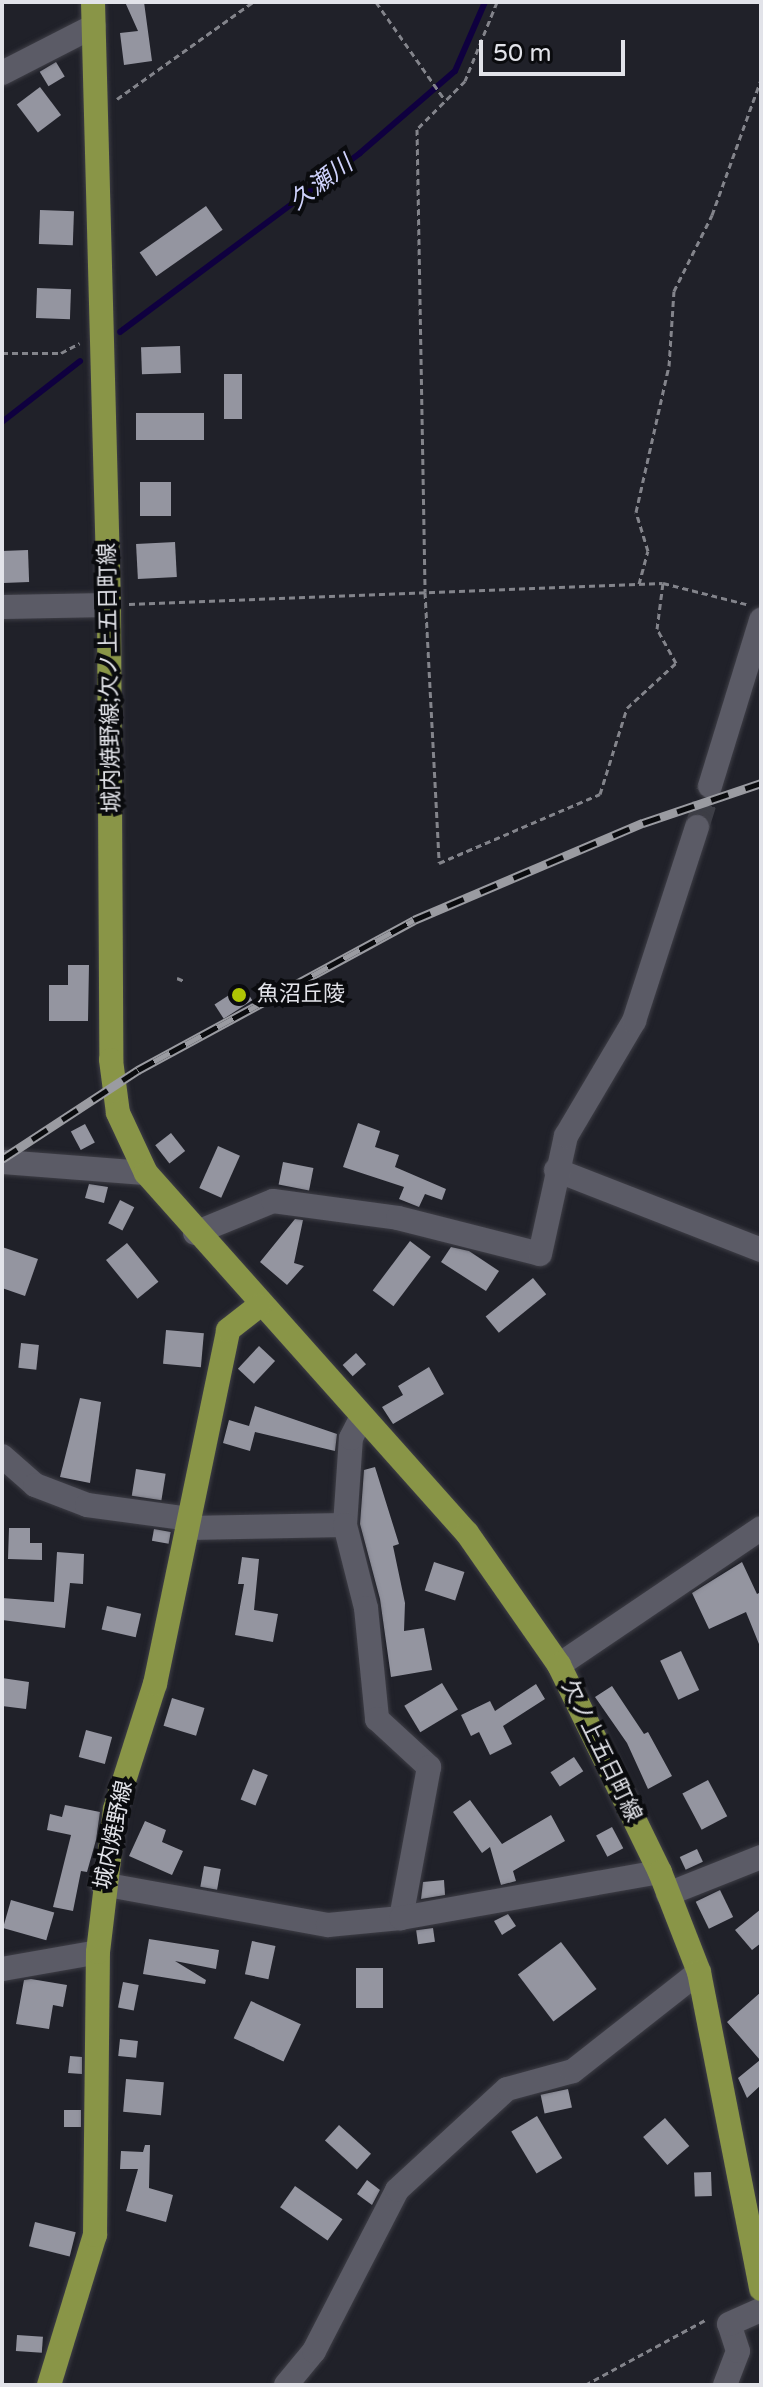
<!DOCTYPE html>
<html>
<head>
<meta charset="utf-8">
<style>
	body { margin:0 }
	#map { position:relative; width:763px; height:2387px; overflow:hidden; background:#202129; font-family:"Varela Round","Noto Sans JP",sans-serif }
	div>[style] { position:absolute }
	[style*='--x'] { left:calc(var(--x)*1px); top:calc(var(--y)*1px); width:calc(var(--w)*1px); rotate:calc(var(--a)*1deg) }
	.stream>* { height:6px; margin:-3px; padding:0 3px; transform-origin:3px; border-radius:3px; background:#0f003f }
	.building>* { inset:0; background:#9495a0; transform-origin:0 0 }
	.minor-tunnel>* { height:24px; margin-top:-12px; transform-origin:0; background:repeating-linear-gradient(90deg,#3d3e46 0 24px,transparent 0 36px) }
	.path>* { height:3px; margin-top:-1.5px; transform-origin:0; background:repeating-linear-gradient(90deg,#83848b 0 6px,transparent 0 10px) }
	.roads { filter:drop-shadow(0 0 2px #3e3e46) drop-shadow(0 0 2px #3e3e46) }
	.minor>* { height:24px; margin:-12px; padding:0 12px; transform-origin:12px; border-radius:12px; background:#5b5b66 }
	.major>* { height:24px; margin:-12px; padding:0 12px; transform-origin:12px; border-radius:12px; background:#899547 }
	.rail>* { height:9px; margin-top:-4.5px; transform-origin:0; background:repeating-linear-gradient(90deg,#0a0b0e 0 18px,#9a9ba1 0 36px); box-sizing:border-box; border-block:2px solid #9a9ba1 }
	.dots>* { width:22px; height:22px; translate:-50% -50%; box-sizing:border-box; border:4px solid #0a0b0e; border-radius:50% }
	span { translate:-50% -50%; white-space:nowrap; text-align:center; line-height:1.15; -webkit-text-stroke:8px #0a0b0e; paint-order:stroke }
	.street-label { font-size:22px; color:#e2e3e9 }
	.poi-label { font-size:22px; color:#e2e3e9 }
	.left { translate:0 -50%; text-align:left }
	.water-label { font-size:24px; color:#cfd2fc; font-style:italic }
	.frame { position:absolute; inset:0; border:4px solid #e2e3e9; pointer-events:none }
	.scale { position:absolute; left:479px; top:40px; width:146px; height:36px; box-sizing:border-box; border:4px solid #e2e3e9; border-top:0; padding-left:10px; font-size:24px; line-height:28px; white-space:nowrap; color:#e2e3e9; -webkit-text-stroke:6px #0a0b0e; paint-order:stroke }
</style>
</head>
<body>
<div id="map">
	<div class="stream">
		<div style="--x:120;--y:332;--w:299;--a:-36.7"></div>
		<div style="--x:360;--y:153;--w:125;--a:-40.8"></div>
		<div style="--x:455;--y:71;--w:75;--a:-66.5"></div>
		<div style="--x:2;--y:422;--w:99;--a:-38"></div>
	</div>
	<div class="building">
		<div style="clip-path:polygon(125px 2px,144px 2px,152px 61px,124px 65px,120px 33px,138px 31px)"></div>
		<div style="left:56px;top:62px;width:17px;height:19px;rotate:59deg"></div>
		<div style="left:40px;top:87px;width:35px;height:29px;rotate:53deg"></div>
		<div style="left:206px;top:206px;width:29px;height:81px;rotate:55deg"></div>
		<div style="left:40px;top:210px;width:34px;height:34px;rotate:2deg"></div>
		<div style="left:37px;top:288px;width:34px;height:30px;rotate:2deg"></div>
		<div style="left:180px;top:346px;width:27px;height:39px;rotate:88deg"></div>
		<div style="left:224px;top:374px;width:18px;height:45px"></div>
		<div style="left:136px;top:413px;width:68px;height:27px"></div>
		<div style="left:140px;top:482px;width:31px;height:34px"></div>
		<div style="left:175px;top:542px;width:35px;height:39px;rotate:87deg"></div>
		<div style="left:28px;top:550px;width:32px;height:26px;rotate:88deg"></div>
		<div style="clip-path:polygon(68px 965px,89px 965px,88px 1021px,49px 1021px,49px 985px,68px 985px)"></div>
		<div style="left:243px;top:986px;width:17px;height:34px;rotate:57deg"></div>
		<div style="clip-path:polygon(358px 1123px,380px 1131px,375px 1147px,399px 1155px,395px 1167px,446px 1189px,442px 1200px,425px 1194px,419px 1207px,399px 1199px,404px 1187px,343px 1167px)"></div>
		<div style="left:85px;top:1124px;width:21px;height:16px;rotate:62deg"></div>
		<div style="left:171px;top:1133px;width:23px;height:20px;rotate:52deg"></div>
		<div style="left:218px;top:1146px;width:24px;height:46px;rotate:24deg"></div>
		<div style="left:283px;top:1162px;width:31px;height:23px;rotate:11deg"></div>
		<div style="clip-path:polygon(89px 1184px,108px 1187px,104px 1203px,85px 1198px)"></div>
		<div style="left:120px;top:1200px;width:16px;height:26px;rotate:27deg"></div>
		<div style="clip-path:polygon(295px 1219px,303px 1220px,294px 1263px,304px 1266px,287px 1285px,260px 1262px)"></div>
		<div style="left:410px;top:1241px;width:26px;height:62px;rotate:37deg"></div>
		<div style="left:127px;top:1243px;width:50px;height:27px;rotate:51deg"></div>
		<div style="clip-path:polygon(2px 1247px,38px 1259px,25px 1296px,2px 1288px)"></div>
		<div style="clip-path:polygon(451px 1247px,469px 1251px,499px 1271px,486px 1291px,441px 1262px)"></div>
		<div style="left:533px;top:1278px;width:21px;height:61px;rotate:51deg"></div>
		<div style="left:166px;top:1330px;width:38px;height:34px;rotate:5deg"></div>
		<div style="left:21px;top:1343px;width:18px;height:25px;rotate:6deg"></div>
		<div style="left:259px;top:1346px;width:22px;height:31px;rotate:43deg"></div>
		<div style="left:356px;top:1353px;width:15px;height:18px;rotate:48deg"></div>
		<div style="clip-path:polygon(429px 1367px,444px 1394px,393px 1424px,382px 1407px,403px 1395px,398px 1386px)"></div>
		<div style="clip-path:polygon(80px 1398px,101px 1402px,90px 1483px,60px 1477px)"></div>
		<div style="clip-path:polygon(255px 1406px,337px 1434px,335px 1451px,255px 1432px,250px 1451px,223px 1443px,229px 1420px,249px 1426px)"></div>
		<div style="clip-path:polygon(375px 1467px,399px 1544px,393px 1546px,405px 1603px,404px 1631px,424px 1628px,432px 1670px,391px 1677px,380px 1599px,360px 1524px,364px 1470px)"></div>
		<div style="left:136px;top:1469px;width:30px;height:27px;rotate:9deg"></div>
		<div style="clip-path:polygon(9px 1528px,30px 1528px,30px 1543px,42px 1543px,42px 1560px,8px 1559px)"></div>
		<div style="left:154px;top:1529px;width:17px;height:12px;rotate:10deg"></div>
		<div style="clip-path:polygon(57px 1552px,84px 1554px,83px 1584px,70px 1583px,65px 1628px,2px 1620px,2px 1598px,54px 1602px)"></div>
		<div style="clip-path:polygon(242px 1557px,259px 1559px,254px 1610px,278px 1614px,273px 1642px,235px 1635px,244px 1584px,238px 1584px)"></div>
		<div style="left:434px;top:1562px;width:32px;height:30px;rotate:18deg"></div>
		<div style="clip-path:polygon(742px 1562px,757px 1594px,761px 1592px,761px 1649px,746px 1612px,709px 1629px,692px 1593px)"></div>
		<div style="left:107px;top:1606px;width:35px;height:24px;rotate:13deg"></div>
		<div style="left:681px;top:1651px;width:43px;height:23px;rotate:65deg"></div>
		<div style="clip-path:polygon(2px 1678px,29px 1682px,26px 1709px,2px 1706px)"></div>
		<div style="left:442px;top:1683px;width:31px;height:44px;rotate:59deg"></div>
		<div style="clip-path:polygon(536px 1684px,545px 1699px,503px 1726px,512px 1744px,490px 1755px,479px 1732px,471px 1736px,461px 1715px,490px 1701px,495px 1711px)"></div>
		<div style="clip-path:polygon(612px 1686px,644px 1734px,648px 1732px,672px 1776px,648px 1789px,627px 1743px,595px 1697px)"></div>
		<div style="left:172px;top:1698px;width:34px;height:29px;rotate:17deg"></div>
		<div style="left:86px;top:1730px;width:27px;height:28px;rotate:15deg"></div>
		<div style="left:574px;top:1757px;width:17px;height:28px;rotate:57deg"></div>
		<div style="left:253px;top:1769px;width:16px;height:33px;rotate:22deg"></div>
		<div style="left:708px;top:1780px;width:41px;height:29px;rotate:62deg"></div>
		<div style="clip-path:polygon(470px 1800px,502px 1844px,551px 1815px,565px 1841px,513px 1871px,516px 1881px,501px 1885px,490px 1847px,482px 1853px,453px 1812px)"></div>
		<div style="clip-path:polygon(65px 1805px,100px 1812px,96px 1840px,87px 1872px,81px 1871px,73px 1911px,53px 1907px,71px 1835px,47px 1830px,50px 1814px,62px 1817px)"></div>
		<div style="clip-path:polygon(145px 1821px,166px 1830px,162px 1842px,183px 1851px,172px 1875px,129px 1856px)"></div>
		<div style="left:612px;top:1827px;width:24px;height:18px;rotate:62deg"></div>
		<div style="left:697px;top:1849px;width:14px;height:19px;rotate:65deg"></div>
		<div style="left:204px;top:1866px;width:17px;height:21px;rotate:10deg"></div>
		<div style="clip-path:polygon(444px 1880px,445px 1895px,421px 1899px,423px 1882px)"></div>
		<div style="left:720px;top:1890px;width:30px;height:27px;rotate:64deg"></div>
		<div style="left:11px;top:1900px;width:45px;height:29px;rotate:16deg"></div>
		<div style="clip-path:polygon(761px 1909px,761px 1943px,752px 1950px,735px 1930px)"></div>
		<div style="clip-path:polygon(508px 1914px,516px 1926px,502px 1935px,494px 1921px)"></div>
		<div style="left:433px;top:1928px;width:14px;height:17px;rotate:82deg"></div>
		<div style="clip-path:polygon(149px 1939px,219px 1950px,216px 1969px,175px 1961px,206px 1980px,205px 1984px,143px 1974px)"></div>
		<div style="left:252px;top:1941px;width:24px;height:34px;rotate:12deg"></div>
		<div style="left:561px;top:1942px;width:59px;height:54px;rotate:53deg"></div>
		<div style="left:356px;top:1968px;width:27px;height:40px"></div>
		<div style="clip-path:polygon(31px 1979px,67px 1985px,63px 2007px,53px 2005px,49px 2029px,16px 2024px,24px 1980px)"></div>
		<div style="left:123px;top:1982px;width:16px;height:26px;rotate:11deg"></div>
		<div style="clip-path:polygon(761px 1992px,761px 2085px,747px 2098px,738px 2078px,760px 2060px,727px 2022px)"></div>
		<div style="left:251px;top:2001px;width:55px;height:41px;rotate:25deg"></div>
		<div style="left:120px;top:2039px;width:18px;height:17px;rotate:6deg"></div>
		<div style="clip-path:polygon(70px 2056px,82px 2057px,82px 2074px,68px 2073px)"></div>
		<div style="left:126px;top:2079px;width:38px;height:33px;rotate:5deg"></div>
		<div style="left:568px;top:2089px;width:19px;height:28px;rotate:78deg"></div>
		<div style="left:64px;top:2110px;width:17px;height:17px"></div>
		<div style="left:537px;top:2116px;width:49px;height:30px;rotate:59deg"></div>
		<div style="left:665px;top:2118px;width:37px;height:29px;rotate:49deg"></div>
		<div style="left:339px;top:2125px;width:43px;height:21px;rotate:42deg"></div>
		<div style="clip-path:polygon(145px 2145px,150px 2145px,149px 2188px,173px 2195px,166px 2222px,126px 2211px,138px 2169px,120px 2169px,121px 2151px,143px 2152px)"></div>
		<div style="left:711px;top:2172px;width:24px;height:17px;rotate:88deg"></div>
		<div style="clip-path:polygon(367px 2180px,380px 2190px,372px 2205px,357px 2194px)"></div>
		<div style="left:295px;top:2186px;width:58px;height:26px;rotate:35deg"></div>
		<div style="left:35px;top:2222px;width:42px;height:25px;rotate:14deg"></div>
		<div style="left:17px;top:2335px;width:26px;height:16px;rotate:4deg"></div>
	</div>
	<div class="minor-tunnel">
		<div style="--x:697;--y:827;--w:43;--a:-72.4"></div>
	</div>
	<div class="path">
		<div style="--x:376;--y:2;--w:120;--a:54.9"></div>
		<div style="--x:497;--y:2;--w:85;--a:112.1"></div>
		<div style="--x:465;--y:81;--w:68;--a:135"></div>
		<div style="--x:417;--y:129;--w:463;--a:89"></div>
		<div style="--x:425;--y:592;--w:271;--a:87"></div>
		<div style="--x:439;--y:863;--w:175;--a:-23.2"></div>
		<div style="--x:600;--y:794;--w:90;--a:-72.6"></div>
		<div style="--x:627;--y:708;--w:67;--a:-42.6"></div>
		<div style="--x:676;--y:663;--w:39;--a:-119"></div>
		<div style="--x:657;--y:629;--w:46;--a:-82.6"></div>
		<div style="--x:117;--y:99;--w:167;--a:-35.5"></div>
		<div style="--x:2;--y:353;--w:59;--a:0"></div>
		<div style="--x:61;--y:353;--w:21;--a:-28"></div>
		<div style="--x:639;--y:584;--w:34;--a:-75"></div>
		<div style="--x:648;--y:551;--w:41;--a:-107.1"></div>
		<div style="--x:636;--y:512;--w:150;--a:-77.3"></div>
		<div style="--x:669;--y:366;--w:75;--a:-86.2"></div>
		<div style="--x:674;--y:291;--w:85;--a:-63.4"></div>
		<div style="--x:712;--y:215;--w:144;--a:-70.1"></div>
		<div style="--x:129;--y:604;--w:534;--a:-2.25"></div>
		<div style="--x:663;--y:583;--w:86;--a:14.2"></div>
		<div style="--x:177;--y:978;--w:8;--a:23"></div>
		<div style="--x:585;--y:2385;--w:139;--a:-28.4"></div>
	</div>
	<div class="roads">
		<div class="minor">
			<div style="--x:2;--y:73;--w:103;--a:-27.1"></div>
			<div style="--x:2;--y:607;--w:107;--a:-1.1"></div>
			<div style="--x:710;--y:786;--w:174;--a:-72.9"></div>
			<div style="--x:2;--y:1162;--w:144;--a:4.4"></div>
			<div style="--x:556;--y:1170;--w:220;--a:21.3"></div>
			<div style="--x:195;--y:1233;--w:84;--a:-22.3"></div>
			<div style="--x:273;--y:1201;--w:126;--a:7.7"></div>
			<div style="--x:398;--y:1218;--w:146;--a:14.2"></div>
			<div style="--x:540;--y:1254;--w:121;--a:-77.6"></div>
			<div style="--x:566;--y:1136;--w:134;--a:-59.4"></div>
			<div style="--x:634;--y:1021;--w:204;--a:-72"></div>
			<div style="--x:2;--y:1456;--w:44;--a:41.3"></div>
			<div style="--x:35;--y:1485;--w:56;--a:21"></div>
			<div style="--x:87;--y:1505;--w:103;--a:7.8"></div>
			<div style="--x:345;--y:1525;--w:87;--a:-86.1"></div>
			<div style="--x:351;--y:1438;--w:22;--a:-63"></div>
			<div style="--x:187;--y:1528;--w:158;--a:-1.1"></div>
			<div style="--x:345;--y:1525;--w:86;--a:75.8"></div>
			<div style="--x:366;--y:1608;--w:112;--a:84.3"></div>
			<div style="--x:377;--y:1719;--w:71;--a:42.7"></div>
			<div style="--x:429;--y:1767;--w:154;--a:100.5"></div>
			<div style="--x:559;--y:1665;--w:244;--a:-34.1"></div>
			<div style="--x:102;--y:1884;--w:230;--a:10.3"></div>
			<div style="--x:328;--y:1925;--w:73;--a:-5.5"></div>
			<div style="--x:401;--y:1918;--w:263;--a:-10.1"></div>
			<div style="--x:668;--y:1894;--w:100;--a:-21.7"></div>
			<div style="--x:2;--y:1969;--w:97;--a:-10"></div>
			<div style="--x:286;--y:2385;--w:44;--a:-50.5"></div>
			<div style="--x:314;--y:2351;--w:181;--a:-62.7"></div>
			<div style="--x:397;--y:2190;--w:149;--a:-42.6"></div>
			<div style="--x:507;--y:2089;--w:68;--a:-15.3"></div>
			<div style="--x:573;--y:2071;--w:160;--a:-38.2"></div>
			<div style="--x:725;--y:2385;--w:36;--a:-69"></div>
			<div style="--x:738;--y:2351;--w:28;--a:-108"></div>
			<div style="--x:729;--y:2324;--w:35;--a:-24"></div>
		</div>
		<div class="major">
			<div style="--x:93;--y:2;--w:603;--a:88.48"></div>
			<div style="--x:109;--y:605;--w:455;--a:89.7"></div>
			<div style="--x:111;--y:1060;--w:53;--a:82.5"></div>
			<div style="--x:118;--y:1113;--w:66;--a:65"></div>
			<div style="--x:146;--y:1173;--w:482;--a:48.3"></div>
			<div style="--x:467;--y:1533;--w:161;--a:55.1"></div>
			<div style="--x:559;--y:1665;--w:230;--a:64"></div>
			<div style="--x:660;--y:1872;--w:107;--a:68.7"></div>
			<div style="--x:699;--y:1972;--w:323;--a:78.9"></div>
			<div style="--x:49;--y:2385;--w:157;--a:-73"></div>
			<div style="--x:95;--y:2235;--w:283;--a:-89.4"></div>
			<div style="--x:98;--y:1952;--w:144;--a:-83.2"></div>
			<div style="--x:115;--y:1809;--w:131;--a:-72.3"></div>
			<div style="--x:155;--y:1684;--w:361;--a:-78.3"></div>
			<div style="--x:228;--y:1330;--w:39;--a:-38"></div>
		</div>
	</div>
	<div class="rail">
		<div style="--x:2;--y:1159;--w:163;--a:-33.2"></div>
		<div style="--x:138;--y:1070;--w:314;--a:-28.5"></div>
		<div style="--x:414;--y:920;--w:249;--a:-23"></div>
		<div style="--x:643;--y:823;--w:125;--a:-18.7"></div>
	</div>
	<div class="dots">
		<div style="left:239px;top:995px;background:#afc504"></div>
	</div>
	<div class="street-label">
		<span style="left:110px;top:678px;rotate:-91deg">城内焼野線;欠ノ上五日町線</span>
		<span style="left:601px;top:1751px;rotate:64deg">欠ノ上五日町線</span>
		<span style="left:114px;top:1835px;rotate:-78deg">城内焼野線</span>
	</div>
	<div class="poi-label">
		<span class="left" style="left:257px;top:995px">魚沼丘陵</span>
	</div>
	<div class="water-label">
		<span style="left:321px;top:183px;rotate:-37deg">久瀬川</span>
	</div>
	<div class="frame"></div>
	<div class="scale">50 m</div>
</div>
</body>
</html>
